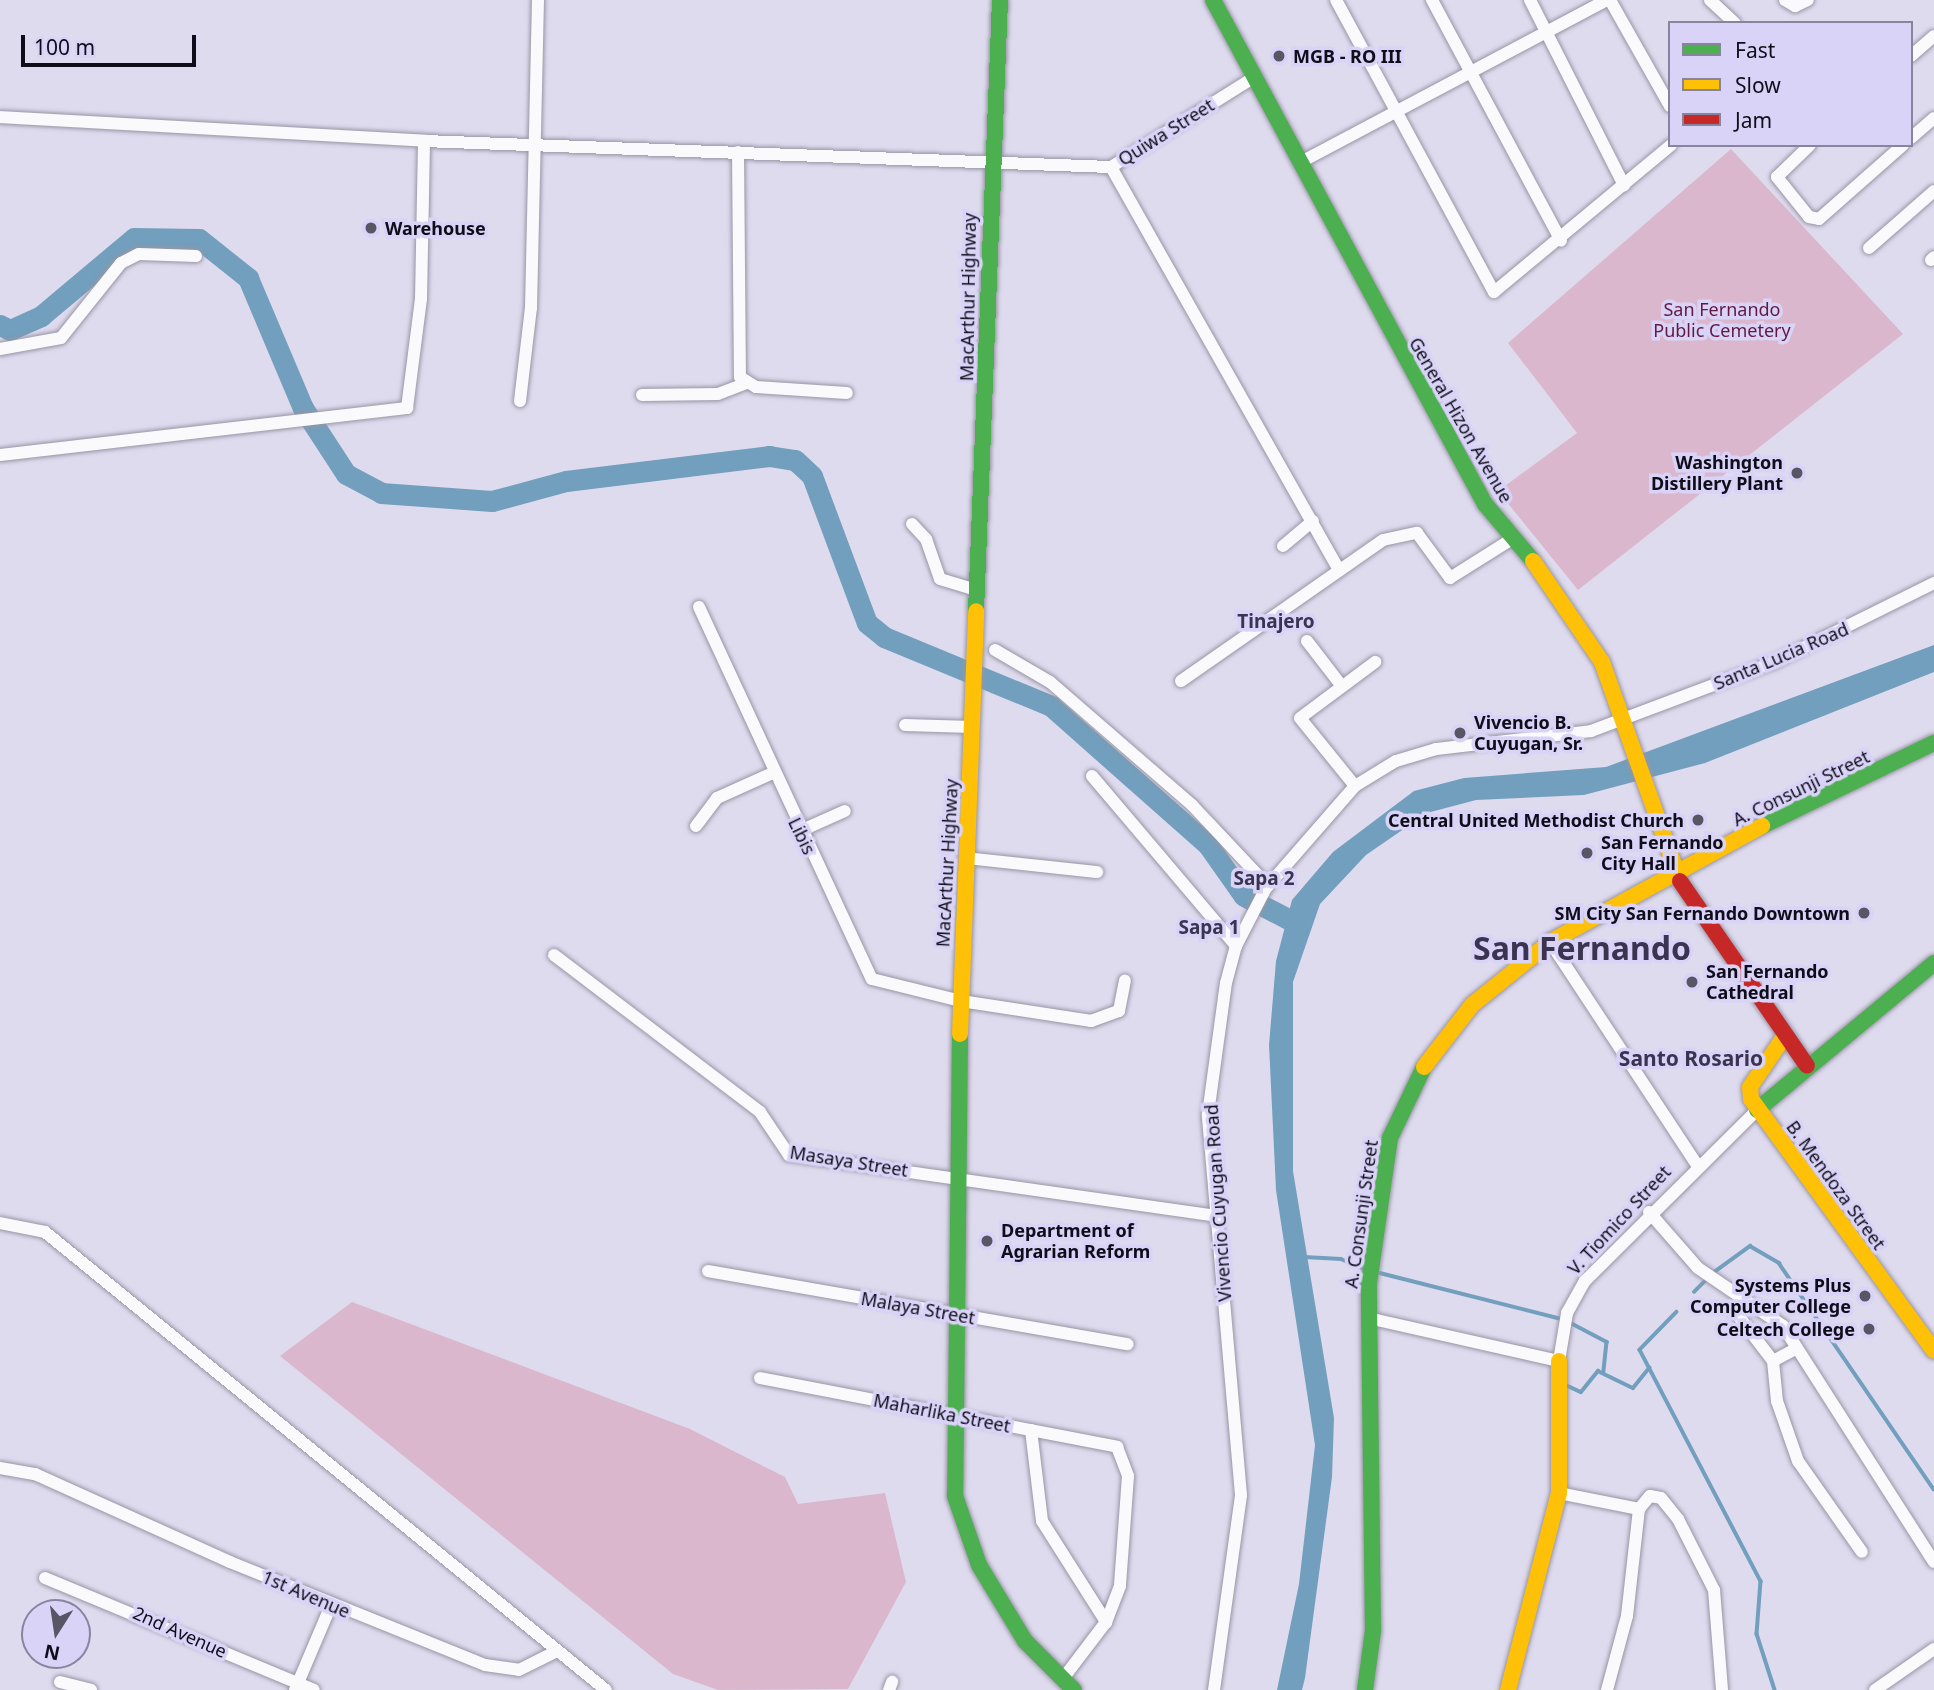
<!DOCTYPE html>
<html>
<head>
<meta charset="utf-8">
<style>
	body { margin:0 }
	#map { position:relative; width:1934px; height:1690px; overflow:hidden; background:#dfdbef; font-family:"Noto Sans",sans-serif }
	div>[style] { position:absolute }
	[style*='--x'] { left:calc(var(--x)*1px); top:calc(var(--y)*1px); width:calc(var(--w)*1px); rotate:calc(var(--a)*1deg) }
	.green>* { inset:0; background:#dab7cd }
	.water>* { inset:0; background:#729fbd }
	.stream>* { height:3.5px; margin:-1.75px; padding:0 1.75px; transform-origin:1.75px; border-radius:1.75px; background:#729fbd }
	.river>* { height:21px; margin:-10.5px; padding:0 10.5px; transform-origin:10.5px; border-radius:10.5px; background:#729fbd }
	.roads { filter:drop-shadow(0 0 2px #9895a4) drop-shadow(0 0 2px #9895a4) }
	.street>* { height:12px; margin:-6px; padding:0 6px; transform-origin:6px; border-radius:6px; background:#fafafd }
	.fast>* { height:16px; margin:-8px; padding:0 8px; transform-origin:8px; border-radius:8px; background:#4caf50 }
	.slow>* { height:16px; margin:-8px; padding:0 8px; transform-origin:8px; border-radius:8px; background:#ffc107 }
	.jam>* { height:16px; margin:-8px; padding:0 8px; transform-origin:8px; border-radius:8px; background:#c62828 }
	.dots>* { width:19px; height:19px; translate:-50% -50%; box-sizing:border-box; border:4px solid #d9d3f7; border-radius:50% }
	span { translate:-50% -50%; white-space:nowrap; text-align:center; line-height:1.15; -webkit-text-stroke:7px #d9d3f7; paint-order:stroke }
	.poi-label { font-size:18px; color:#0f0d19; font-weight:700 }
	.left { translate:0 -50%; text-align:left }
	.right { translate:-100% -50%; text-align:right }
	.street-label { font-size:18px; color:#0f0d19 }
	.park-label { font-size:18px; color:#64183f }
	.neighbourhood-label { font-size:19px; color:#3a3450; font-weight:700 }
	.quarter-label { font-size:21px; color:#3a3450; font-weight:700 }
	.town-label { font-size:32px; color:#3a3450; font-weight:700 }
	.legend { position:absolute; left:1668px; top:21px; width:245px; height:126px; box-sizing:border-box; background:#d9d3f7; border:2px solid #88849e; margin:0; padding:9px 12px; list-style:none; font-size:21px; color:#0f0d19 }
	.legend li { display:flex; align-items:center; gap:14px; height:35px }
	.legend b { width:35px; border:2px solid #88849e }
	.north { position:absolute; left:21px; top:1599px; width:70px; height:70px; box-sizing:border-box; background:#d9d3f7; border:2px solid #88849e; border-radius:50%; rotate:192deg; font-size:19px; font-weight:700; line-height:28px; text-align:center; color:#0f0d19 }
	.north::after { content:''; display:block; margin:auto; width:24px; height:32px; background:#585564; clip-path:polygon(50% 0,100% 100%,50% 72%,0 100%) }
	.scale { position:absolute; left:21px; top:35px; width:175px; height:32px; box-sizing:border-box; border:4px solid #0f0d19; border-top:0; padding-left:9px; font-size:21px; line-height:24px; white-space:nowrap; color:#0f0d19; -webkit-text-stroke:5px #d9d3f7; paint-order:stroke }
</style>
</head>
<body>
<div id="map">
	<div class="green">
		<div style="clip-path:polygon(1731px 149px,1903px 334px,1578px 590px,1498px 491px,1577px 433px,1508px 343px)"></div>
		<div style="clip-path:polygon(352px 1302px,690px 1429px,785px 1477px,798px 1504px,885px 1493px,906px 1582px,848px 1689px,718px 1690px,673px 1674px,280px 1356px)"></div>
	</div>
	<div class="water">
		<div style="clip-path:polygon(1934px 645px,1934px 672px,1705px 763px,1584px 795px,1476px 800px,1427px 813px,1366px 855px,1320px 904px,1293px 982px,1293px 1171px,1334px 1418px,1332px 1477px,1305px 1678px,1302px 1690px,1277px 1690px,1299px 1584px,1315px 1445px,1276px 1190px,1269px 1045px,1276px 961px,1292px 900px,1333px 852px,1414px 791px,1464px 778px,1606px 767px)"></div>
	</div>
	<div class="stream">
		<div style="--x:1304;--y:1257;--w:37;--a:3"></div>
		<div style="--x:1341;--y:1259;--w:27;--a:22"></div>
		<div style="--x:1376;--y:1272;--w:192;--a:14.2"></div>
		<div style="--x:1713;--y:1273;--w:46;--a:-36.1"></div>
		<div style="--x:1750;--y:1246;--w:34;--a:30"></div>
		<div style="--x:1779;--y:1263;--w:274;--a:55.6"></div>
		<div style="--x:1694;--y:1292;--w:18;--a:-45"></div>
		<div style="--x:1677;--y:1312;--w:53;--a:134.2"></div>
		<div style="--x:1640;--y:1350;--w:261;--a:62.4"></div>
		<div style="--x:1761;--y:1581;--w:53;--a:94.3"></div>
		<div style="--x:1757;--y:1634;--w:59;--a:72.2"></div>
		<div style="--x:1569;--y:1322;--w:43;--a:27.8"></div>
		<div style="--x:1607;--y:1342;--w:30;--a:96"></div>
		<div style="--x:1568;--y:1386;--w:14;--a:25"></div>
		<div style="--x:1581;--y:1392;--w:27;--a:-51"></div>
		<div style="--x:1598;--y:1371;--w:39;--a:26"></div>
		<div style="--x:1633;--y:1388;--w:26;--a:-51"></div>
	</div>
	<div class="river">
		<div style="--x:0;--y:325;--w:11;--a:27"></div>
		<div style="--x:10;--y:330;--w:34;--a:-24"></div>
		<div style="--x:41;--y:316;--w:121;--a:-40"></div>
		<div style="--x:134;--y:238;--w:65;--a:0.9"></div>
		<div style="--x:199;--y:239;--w:63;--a:38.5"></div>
		<div style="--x:248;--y:278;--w:141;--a:67.1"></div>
		<div style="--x:303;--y:408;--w:79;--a:56.9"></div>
		<div style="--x:346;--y:474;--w:40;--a:28"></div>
		<div style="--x:381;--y:493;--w:111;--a:4.1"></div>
		<div style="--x:492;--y:501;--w:77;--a:-15.1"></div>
		<div style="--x:566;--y:481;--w:205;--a:-7"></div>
		<div style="--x:769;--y:456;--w:26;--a:9"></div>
		<div style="--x:795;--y:460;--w:23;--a:43"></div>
		<div style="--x:812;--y:476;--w:157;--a:69.5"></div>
		<div style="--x:867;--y:623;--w:22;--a:39"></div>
		<div style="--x:884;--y:637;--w:181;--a:22.4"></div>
		<div style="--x:1051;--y:706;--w:210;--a:41.5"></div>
		<div style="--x:1208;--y:845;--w:62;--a:54.8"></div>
		<div style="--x:1244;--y:896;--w:56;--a:27.5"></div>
	</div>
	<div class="roads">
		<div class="street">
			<div style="--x:1336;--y:0;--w:332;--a:61.6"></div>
			<div style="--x:1494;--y:292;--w:230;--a:-39.7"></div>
			<div style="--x:1432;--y:0;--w:273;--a:61.8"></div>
			<div style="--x:1530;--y:0;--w:208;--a:63.1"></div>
			<div style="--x:1610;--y:0;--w:122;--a:60.5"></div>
			<div style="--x:1710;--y:0;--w:34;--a:43"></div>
			<div style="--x:1785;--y:0;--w:12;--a:31"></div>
			<div style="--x:1795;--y:6;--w:14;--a:-25"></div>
			<div style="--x:1911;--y:56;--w:30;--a:-41"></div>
			<div style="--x:0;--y:117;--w:425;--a:3.2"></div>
			<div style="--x:424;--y:141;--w:687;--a:2.17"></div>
			<div style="--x:1111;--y:167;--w:168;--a:-32.1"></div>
			<div style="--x:1911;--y:138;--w:30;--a:-41"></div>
			<div style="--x:1810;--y:145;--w:46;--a:135.9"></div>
			<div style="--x:1777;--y:177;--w:51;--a:51.3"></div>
			<div style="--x:1809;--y:217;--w:10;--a:11"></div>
			<div style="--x:1819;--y:219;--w:112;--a:-41.4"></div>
			<div style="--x:738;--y:152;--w:225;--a:89.5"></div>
			<div style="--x:740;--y:377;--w:19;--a:32"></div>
			<div style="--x:756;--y:387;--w:91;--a:3.8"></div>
			<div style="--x:1299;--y:163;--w:348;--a:-27.9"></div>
			<div style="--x:1111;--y:167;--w:459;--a:60.5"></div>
			<div style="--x:1869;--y:248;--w:86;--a:-41.2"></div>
			<div style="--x:1931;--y:260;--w:4;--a:-45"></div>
			<div style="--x:0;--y:349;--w:62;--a:-10.2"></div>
			<div style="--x:61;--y:338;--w:96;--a:-51.3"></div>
			<div style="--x:121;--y:263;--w:20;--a:-27"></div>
			<div style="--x:139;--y:254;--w:57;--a:2"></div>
			<div style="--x:642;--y:395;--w:76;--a:-0.8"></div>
			<div style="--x:718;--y:394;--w:30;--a:-21"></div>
			<div style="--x:520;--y:401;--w:94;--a:-83.3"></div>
			<div style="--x:531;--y:308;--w:308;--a:-88.7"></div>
			<div style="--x:0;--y:455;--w:410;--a:-6.6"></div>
			<div style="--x:407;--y:408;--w:110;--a:-82.7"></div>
			<div style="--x:421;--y:299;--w:158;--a:-88.9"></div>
			<div style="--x:912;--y:524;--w:21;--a:47"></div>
			<div style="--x:926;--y:539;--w:42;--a:70.7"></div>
			<div style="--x:940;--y:579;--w:38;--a:17"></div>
			<div style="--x:1283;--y:546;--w:39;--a:-40"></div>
			<div style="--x:699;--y:607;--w:410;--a:65.1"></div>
			<div style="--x:872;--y:979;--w:92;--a:13.9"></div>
			<div style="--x:961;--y:1001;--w:132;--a:8.7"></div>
			<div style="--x:1091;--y:1021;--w:30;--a:-20"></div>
			<div style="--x:1119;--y:1011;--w:31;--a:-79"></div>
			<div style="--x:1307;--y:641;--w:56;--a:52.3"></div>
			<div style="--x:995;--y:650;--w:64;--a:30.2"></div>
			<div style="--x:1050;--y:682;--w:188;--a:40.9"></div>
			<div style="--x:1192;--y:805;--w:111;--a:46.8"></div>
			<div style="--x:1181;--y:681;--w:246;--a:-34.9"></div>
			<div style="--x:1383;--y:540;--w:35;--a:-12"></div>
			<div style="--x:1417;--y:533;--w:56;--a:53.7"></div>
			<div style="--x:1450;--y:578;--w:73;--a:-32.2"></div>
			<div style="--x:905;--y:725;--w:67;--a:1.7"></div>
			<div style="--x:1092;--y:776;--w:223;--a:49.7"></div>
			<div style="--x:1355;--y:786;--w:87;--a:-129"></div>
			<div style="--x:1300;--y:718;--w:94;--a:-36.7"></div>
			<div style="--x:696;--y:826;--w:35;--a:-53"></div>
			<div style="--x:717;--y:798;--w:61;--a:-24.1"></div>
			<div style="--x:800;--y:831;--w:49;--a:-24"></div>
			<div style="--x:966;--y:858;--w:132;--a:6.1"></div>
			<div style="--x:1550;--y:942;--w:267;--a:56.6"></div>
			<div style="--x:554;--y:955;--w:259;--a:37.3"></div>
			<div style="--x:760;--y:1112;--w:52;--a:56"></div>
			<div style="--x:789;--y:1155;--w:431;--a:8.1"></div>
			<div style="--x:1649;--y:1212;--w:74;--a:48.8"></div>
			<div style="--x:1698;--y:1268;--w:103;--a:34.3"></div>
			<div style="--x:1783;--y:1326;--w:280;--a:57.4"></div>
			<div style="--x:0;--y:1223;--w:46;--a:11.3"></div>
			<div style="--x:45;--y:1232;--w:724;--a:39.23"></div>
			<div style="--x:708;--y:1271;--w:426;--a:9.9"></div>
			<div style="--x:1734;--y:1310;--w:64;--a:52.6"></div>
			<div style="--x:1773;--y:1361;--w:40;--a:84.3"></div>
			<div style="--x:1777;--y:1401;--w:64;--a:70.7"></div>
			<div style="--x:1798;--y:1461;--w:111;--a:54.9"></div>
			<div style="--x:1368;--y:1318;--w:196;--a:12.7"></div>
			<div style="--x:1559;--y:1361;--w:49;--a:-80.5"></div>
			<div style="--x:1567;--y:1313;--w:37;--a:-61"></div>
			<div style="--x:1585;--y:1281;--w:243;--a:-44.8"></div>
			<div style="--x:1773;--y:1361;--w:27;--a:-28"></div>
			<div style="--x:760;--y:1378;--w:364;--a:10.9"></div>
			<div style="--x:1117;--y:1447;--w:31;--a:69"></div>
			<div style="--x:1128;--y:1476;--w:110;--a:94.2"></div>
			<div style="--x:1120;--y:1586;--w:39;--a:111"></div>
			<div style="--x:1106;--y:1622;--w:73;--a:127.2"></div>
			<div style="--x:1031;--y:1430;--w:92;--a:83.1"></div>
			<div style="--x:1042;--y:1521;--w:120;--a:57.6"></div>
			<div style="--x:0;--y:1468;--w:36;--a:10"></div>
			<div style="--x:35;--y:1474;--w:214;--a:24.3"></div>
			<div style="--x:230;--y:1562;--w:275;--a:22"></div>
			<div style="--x:485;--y:1665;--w:34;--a:8"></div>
			<div style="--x:519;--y:1670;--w:40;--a:-26.6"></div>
			<div style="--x:1559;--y:1493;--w:82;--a:11.3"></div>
			<div style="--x:45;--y:1578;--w:291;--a:22.6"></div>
			<div style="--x:60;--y:1682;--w:32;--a:14"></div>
			<div style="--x:295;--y:1690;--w:92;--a:-67"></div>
			<div style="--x:889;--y:1690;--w:9;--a:-69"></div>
			<div style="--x:1214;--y:1690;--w:197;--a:-82.1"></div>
			<div style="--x:1241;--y:1495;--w:382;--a:-95"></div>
			<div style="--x:1208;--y:1114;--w:132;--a:-82.2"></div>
			<div style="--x:1226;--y:983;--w:38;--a:-75"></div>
			<div style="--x:1236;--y:946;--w:65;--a:-62.7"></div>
			<div style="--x:1266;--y:888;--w:135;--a:-48.9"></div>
			<div style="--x:1355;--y:786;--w:48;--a:-31.4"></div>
			<div style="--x:1396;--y:761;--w:42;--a:-16.7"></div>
			<div style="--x:1436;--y:749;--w:156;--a:-6.6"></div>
			<div style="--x:1591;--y:731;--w:197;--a:-20.6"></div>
			<div style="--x:1775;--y:662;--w:178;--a:-26.4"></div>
			<div style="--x:1607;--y:1690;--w:77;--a:-74.9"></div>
			<div style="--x:1627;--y:1616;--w:108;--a:-83.6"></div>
			<div style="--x:1639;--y:1509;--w:17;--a:-50"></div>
			<div style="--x:1650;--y:1496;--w:11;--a:10"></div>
			<div style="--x:1661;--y:1498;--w:27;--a:51"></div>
			<div style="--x:1678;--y:1519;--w:80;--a:63.1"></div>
			<div style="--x:1714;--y:1590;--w:100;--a:85.4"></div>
			<div style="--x:1875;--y:1690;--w:72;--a:-34.8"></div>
		</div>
		<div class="fast">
			<div style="--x:1213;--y:0;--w:573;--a:61.65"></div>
			<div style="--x:1485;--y:504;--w:75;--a:49.9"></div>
			<div style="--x:976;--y:611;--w:611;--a:-87.75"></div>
			<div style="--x:1762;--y:826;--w:191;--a:-25.8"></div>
			<div style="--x:960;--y:1034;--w:462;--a:90.6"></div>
			<div style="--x:955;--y:1496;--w:73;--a:70.8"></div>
			<div style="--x:979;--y:1565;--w:89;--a:58.8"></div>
			<div style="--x:1025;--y:1641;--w:69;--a:45"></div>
			<div style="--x:1757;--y:1110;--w:230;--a:-39.7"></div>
			<div style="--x:1365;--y:1690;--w:60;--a:-82.3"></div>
			<div style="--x:1373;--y:1631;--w:348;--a:-90.7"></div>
			<div style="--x:1369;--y:1283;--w:147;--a:-81.8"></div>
			<div style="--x:1390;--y:1138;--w:79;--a:-64.4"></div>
		</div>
		<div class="slow">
			<div style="--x:1533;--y:561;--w:122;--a:55.7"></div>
			<div style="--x:1602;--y:662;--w:232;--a:70.4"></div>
			<div style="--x:960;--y:1034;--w:423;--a:-87.8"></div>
			<div style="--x:1784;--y:1037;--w:60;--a:124.2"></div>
			<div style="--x:1750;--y:1087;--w:12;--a:85"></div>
			<div style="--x:1751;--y:1099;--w:311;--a:54"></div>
			<div style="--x:1424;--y:1067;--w:78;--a:-52.3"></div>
			<div style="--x:1472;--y:1005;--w:100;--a:-38.9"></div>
			<div style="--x:1550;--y:942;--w:242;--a:-28.7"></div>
			<div style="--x:1508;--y:1690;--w:203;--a:-75.5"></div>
			<div style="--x:1559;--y:1493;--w:132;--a:-90"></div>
		</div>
		<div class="jam">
			<div style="--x:1680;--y:881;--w:224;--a:55.5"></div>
		</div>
	</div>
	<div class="dots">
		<div style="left:1279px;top:56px;background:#585564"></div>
		<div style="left:371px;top:228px;background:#585564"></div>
		<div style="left:1797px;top:473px;background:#585564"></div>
		<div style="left:1460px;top:733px;background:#585564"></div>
		<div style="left:1698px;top:820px;background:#585564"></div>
		<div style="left:1587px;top:853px;background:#585564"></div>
		<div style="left:1864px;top:913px;background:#585564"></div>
		<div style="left:1692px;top:982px;background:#585564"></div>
		<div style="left:987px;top:1241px;background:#585564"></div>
		<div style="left:1865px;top:1296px;background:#585564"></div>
		<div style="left:1869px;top:1329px;background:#585564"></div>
	</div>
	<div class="poi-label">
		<span class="left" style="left:1293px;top:56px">MGB - RO III</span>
		<span class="left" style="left:385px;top:228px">Warehouse</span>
		<span class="right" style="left:1783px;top:473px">Washington<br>Distillery Plant</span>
		<span class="left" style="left:1474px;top:733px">Vivencio B.<br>Cuyugan, Sr.</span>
		<span class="right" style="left:1684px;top:820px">Central United Methodist Church</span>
		<span class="left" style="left:1601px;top:853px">San Fernando<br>City Hall</span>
		<span class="right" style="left:1850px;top:913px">SM City San Fernando Downtown</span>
		<span class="left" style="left:1706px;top:982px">San Fernando<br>Cathedral</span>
		<span class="left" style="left:1001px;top:1241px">Department of<br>Agrarian Reform</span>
		<span class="right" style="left:1851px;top:1296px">Systems Plus<br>Computer College</span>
		<span class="right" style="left:1855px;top:1329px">Celtech College</span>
	</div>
	<div class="street-label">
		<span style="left:1166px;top:132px;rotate:-32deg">Quiwa Street</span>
		<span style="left:968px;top:297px;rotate:-89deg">MacArthur Highway</span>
		<span style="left:1461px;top:420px;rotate:60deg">General Hizon Avenue</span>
		<span style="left:1781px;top:656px;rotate:-23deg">Santa Lucia Road</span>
		<span style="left:1801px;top:788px;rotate:-26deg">A. Consunji Street</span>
		<span style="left:802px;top:836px;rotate:64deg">Libis</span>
		<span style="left:947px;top:863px;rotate:-87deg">MacArthur Highway</span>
		<span style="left:849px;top:1161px;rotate:9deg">Masaya Street</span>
		<span style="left:1836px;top:1185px;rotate:54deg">B. Mendoza Street</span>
		<span style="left:1218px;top:1203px;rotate:-94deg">Vivencio Cuyugan Road</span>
		<span style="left:1361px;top:1214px;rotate:-82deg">A. Consunji Street</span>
		<span style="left:1619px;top:1220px;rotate:-47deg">V. Tiomico Street</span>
		<span style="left:918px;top:1308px;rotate:10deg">Malaya Street</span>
		<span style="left:942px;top:1413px;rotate:11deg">Maharlika Street</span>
		<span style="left:306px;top:1594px;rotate:23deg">1st Avenue</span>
		<span style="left:180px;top:1632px;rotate:24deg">2nd Avenue</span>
	</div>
	<div class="park-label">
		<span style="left:1722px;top:320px">San Fernando<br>Public Cemetery</span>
	</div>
	<div class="neighbourhood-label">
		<span style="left:1276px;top:622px">Tinajero</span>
		<span style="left:1264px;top:879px">Sapa 2</span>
		<span style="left:1209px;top:928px">Sapa 1</span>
	</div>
	<div class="quarter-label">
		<span style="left:1691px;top:1058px">Santo Rosario</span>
	</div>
	<div class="town-label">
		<span style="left:1582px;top:948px">San Fernando</span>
	</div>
	<ul class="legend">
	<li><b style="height:9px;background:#4caf50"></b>Fast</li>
	<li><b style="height:9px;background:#ffc107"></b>Slow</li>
	<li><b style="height:9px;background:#c62828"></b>Jam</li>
	</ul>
	<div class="north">N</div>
	<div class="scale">100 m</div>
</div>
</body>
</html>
